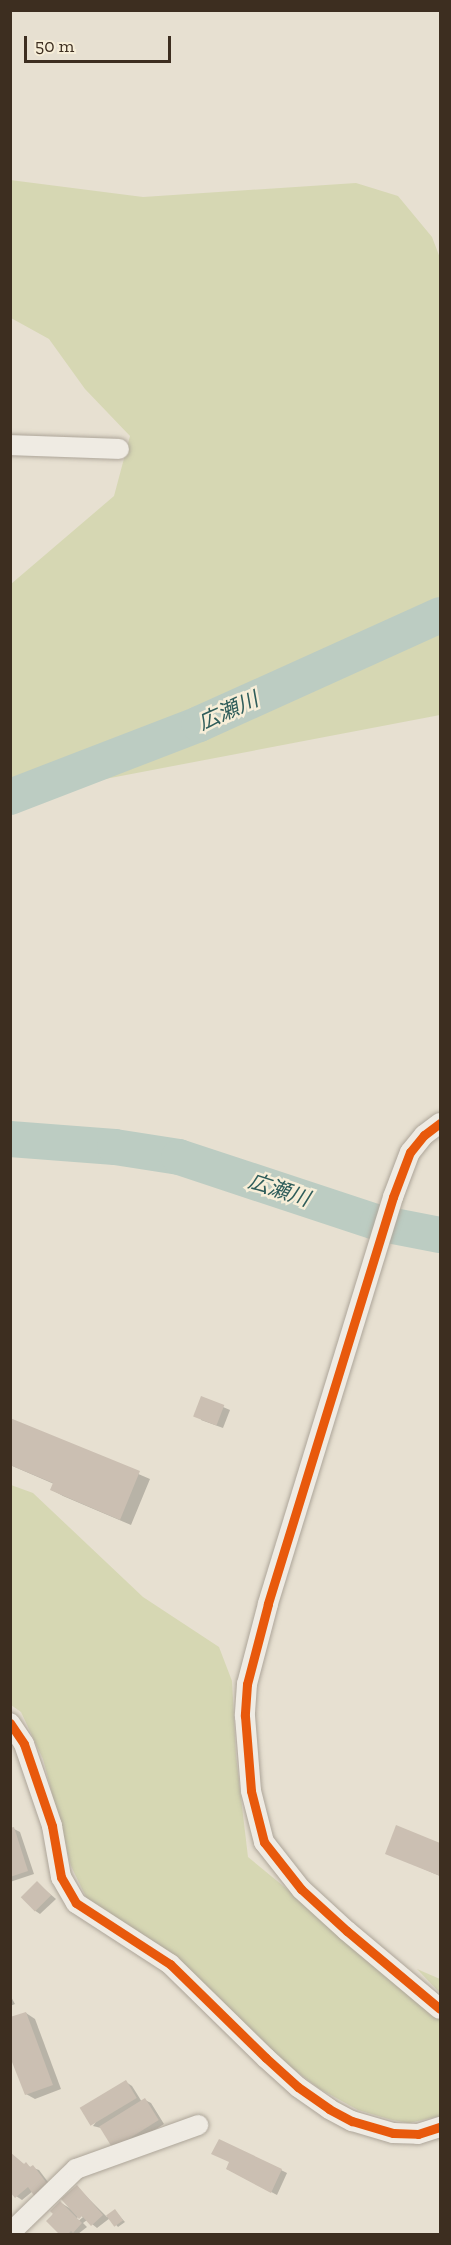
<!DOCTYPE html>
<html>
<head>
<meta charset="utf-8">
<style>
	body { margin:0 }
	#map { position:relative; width:451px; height:2245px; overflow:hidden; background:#e7e0d1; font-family:"Zilla Slab","Noto Sans JP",serif }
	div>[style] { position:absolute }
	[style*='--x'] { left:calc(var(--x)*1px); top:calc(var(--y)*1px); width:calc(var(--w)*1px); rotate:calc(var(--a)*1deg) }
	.green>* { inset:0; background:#d6d7b3 }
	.shadow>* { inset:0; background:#0003 }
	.river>* { height:36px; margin:-18px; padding:0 18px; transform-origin:18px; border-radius:18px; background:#bcccc2 }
	.building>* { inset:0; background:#cbbfb2; transform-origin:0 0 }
	.roads { filter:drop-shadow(0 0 2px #ada599) drop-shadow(0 0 2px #ada599) }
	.minor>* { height:20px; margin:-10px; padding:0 10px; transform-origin:10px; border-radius:10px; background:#efebe3 }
	.cycleway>* { height:9px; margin:-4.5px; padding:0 4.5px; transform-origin:4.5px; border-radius:4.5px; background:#e8590c }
	span { translate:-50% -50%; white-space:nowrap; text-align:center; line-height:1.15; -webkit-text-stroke:5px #f7eed8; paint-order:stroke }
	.water-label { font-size:21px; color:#2f5d5a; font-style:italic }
	.frame { position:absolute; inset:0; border:12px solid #3d2e20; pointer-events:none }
	.scale { position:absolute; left:24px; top:36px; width:147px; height:27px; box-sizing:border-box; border:3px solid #3d2e20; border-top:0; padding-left:8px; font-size:18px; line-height:21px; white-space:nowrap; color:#3d2e20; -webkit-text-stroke:4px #f7eed8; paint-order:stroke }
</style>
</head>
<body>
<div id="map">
	<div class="green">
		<div style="clip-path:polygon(10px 180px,143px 197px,356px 183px,398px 196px,432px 237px,440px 258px,440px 715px,11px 797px,11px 584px,114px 496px,130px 436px,85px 389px,49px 339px,11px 318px)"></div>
		<div style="clip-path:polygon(11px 1485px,33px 1493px,143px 1597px,219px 1647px,232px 1681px,236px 1756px,248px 1857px,440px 2015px,440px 2116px,409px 2123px,392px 2120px,358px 2110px,320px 2089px,272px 2053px,88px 1901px,71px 1866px,43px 1759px,21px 1712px,11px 1705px)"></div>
		<div style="clip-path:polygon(417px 1969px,440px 1979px,440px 1993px)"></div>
	</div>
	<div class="shadow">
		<div style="clip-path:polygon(202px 1398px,230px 1410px,223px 1428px,201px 1420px)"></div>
		<div style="clip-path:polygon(10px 1419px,150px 1479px,131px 1525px,63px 1496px,52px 1490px,54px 1484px,10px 1465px)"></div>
		<div style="clip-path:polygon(397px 1827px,440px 1845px,440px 1876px,387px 1853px)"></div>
		<div style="clip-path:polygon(14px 1829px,20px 1832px,34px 1874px,10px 1882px,10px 1830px)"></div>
		<div style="clip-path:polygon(37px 1883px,56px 1899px,40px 1914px,34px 1910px)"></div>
		<div style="clip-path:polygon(10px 1995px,15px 2004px,10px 2006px)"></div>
		<div style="clip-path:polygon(26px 2013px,35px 2019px,61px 2089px,35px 2099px,26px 2094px)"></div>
		<div style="clip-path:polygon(126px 2082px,132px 2086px,142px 2102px,145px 2100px,151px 2103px,164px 2124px,120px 2152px,101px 2128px,93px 2126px)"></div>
		<div style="clip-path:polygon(10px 2154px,25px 2165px,39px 2170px,54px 2190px,33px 2191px,22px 2200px,16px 2196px)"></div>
		<div style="clip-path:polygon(227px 2169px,281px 2170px,287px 2173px,277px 2195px)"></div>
		<div style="clip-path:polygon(evenodd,77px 2187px,107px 2217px,115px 2211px,125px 2222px,118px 2227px,110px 2218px,97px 2228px,87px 2220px,83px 2223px,87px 2227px,78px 2234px,61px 2234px,48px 2221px,61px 2203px,71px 2209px,77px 2187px,80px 2215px,83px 2217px,74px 2225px,72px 2223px,80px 2215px)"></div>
	</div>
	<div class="river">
		<div style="--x:10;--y:797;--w:203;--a:-21.1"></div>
		<div style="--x:199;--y:724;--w:265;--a:-24.3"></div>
		<div style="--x:10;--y:1139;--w:105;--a:4.4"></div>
		<div style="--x:115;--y:1147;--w:65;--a:8.9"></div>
		<div style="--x:179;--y:1157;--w:210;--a:18.3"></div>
		<div style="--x:378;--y:1223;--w:63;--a:11"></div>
	</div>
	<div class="building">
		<div style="left:201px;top:1396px;width:25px;height:22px;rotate:21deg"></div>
		<div style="clip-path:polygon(10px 1418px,140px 1471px,120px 1520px,50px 1490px,53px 1483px,10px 1465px)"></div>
		<div style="clip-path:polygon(396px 1825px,440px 1843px,440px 1876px,385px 1854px)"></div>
		<div style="clip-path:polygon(14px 1827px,28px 1871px,10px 1877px,10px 1828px)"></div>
		<div style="left:37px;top:1881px;width:20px;height:23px;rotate:45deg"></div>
		<div style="clip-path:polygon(26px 2012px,53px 2085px,25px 2095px,10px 2057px,10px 2017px)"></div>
		<div style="left:126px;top:2080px;width:21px;height:54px;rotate:59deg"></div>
		<div style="left:145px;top:2098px;width:26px;height:54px;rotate:58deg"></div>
		<div style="clip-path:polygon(219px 2139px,282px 2169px,271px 2193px,226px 2169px,229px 2162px,211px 2154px)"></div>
		<div style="clip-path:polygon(10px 2152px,24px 2164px,26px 2162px,30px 2167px,33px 2165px,49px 2186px,35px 2197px,28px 2187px,15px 2198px,10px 2192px)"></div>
		<div style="clip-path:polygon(77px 2185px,103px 2215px,91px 2226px,82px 2216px,79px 2219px,61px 2199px)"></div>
		<div style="clip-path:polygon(60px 2201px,82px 2223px,73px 2233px,71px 2231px,68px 2234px,59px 2234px,46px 2221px,53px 2214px,50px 2211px)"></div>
		<div style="left:115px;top:2209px;width:14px;height:11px;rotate:54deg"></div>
	</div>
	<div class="roads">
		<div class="minor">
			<div style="--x:10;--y:445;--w:109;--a:2.1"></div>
			<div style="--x:440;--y:1123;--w:20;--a:143"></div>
			<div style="--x:424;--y:1135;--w:22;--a:129"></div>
			<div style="--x:410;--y:1152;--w:48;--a:110.7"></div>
			<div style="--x:393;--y:1197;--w:426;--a:107.1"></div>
			<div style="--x:268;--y:1604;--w:83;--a:104.7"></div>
			<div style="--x:247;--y:1684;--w:32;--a:94"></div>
			<div style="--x:245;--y:1716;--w:75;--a:85.4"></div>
			<div style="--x:251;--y:1791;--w:53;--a:75.7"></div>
			<div style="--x:264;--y:1842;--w:60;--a:51.8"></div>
			<div style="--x:301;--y:1889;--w:62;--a:42.4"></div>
			<div style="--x:347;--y:1931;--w:121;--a:40"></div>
			<div style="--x:10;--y:1723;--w:25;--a:56"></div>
			<div style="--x:24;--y:1744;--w:87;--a:71.1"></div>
			<div style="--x:52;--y:1826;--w:52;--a:80"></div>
			<div style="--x:61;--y:1877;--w:30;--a:60"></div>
			<div style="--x:76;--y:1903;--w:112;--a:33"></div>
			<div style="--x:170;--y:1964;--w:134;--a:44.4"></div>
			<div style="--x:266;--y:2058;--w:43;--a:42.2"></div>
			<div style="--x:298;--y:2087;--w:38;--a:35"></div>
			<div style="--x:329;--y:2109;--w:26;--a:28"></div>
			<div style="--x:352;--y:2121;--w:43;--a:16.3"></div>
			<div style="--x:393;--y:2133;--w:25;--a:2"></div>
			<div style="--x:418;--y:2134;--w:23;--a:-18"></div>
			<div style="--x:10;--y:2233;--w:92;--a:-44.1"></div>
			<div style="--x:76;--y:2169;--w:130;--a:-19.8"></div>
		</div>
	</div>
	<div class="cycleway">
		<div style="--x:440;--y:1123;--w:20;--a:143"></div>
		<div style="--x:424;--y:1135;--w:22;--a:129"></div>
		<div style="--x:410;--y:1152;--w:48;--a:110.7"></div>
		<div style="--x:393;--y:1197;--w:426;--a:107.1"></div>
		<div style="--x:268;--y:1604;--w:83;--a:104.7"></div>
		<div style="--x:247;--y:1684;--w:32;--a:94"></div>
		<div style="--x:245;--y:1716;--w:75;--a:85.4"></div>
		<div style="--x:251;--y:1791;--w:53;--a:75.7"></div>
		<div style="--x:264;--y:1842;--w:60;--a:51.8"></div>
		<div style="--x:301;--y:1889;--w:62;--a:42.4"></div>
		<div style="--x:347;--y:1931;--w:121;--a:40"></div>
		<div style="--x:10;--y:1723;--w:25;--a:56"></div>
		<div style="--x:24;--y:1744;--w:87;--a:71.1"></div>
		<div style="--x:52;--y:1826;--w:52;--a:80"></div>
		<div style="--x:61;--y:1877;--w:30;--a:60"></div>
		<div style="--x:76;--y:1903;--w:112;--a:33"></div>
		<div style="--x:170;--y:1964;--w:134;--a:44.4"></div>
		<div style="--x:266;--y:2058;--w:43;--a:42.2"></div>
		<div style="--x:298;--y:2087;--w:38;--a:35"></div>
		<div style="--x:329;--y:2109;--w:26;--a:28"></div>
		<div style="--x:352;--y:2121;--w:43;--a:16.3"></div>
		<div style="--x:393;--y:2133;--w:25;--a:2"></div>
		<div style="--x:418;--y:2134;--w:23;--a:-18"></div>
	</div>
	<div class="water-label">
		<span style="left:228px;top:711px;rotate:-24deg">広瀬川</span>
		<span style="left:279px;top:1190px;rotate:18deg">広瀬川</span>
	</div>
	<div class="frame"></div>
	<div class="scale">50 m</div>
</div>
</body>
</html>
